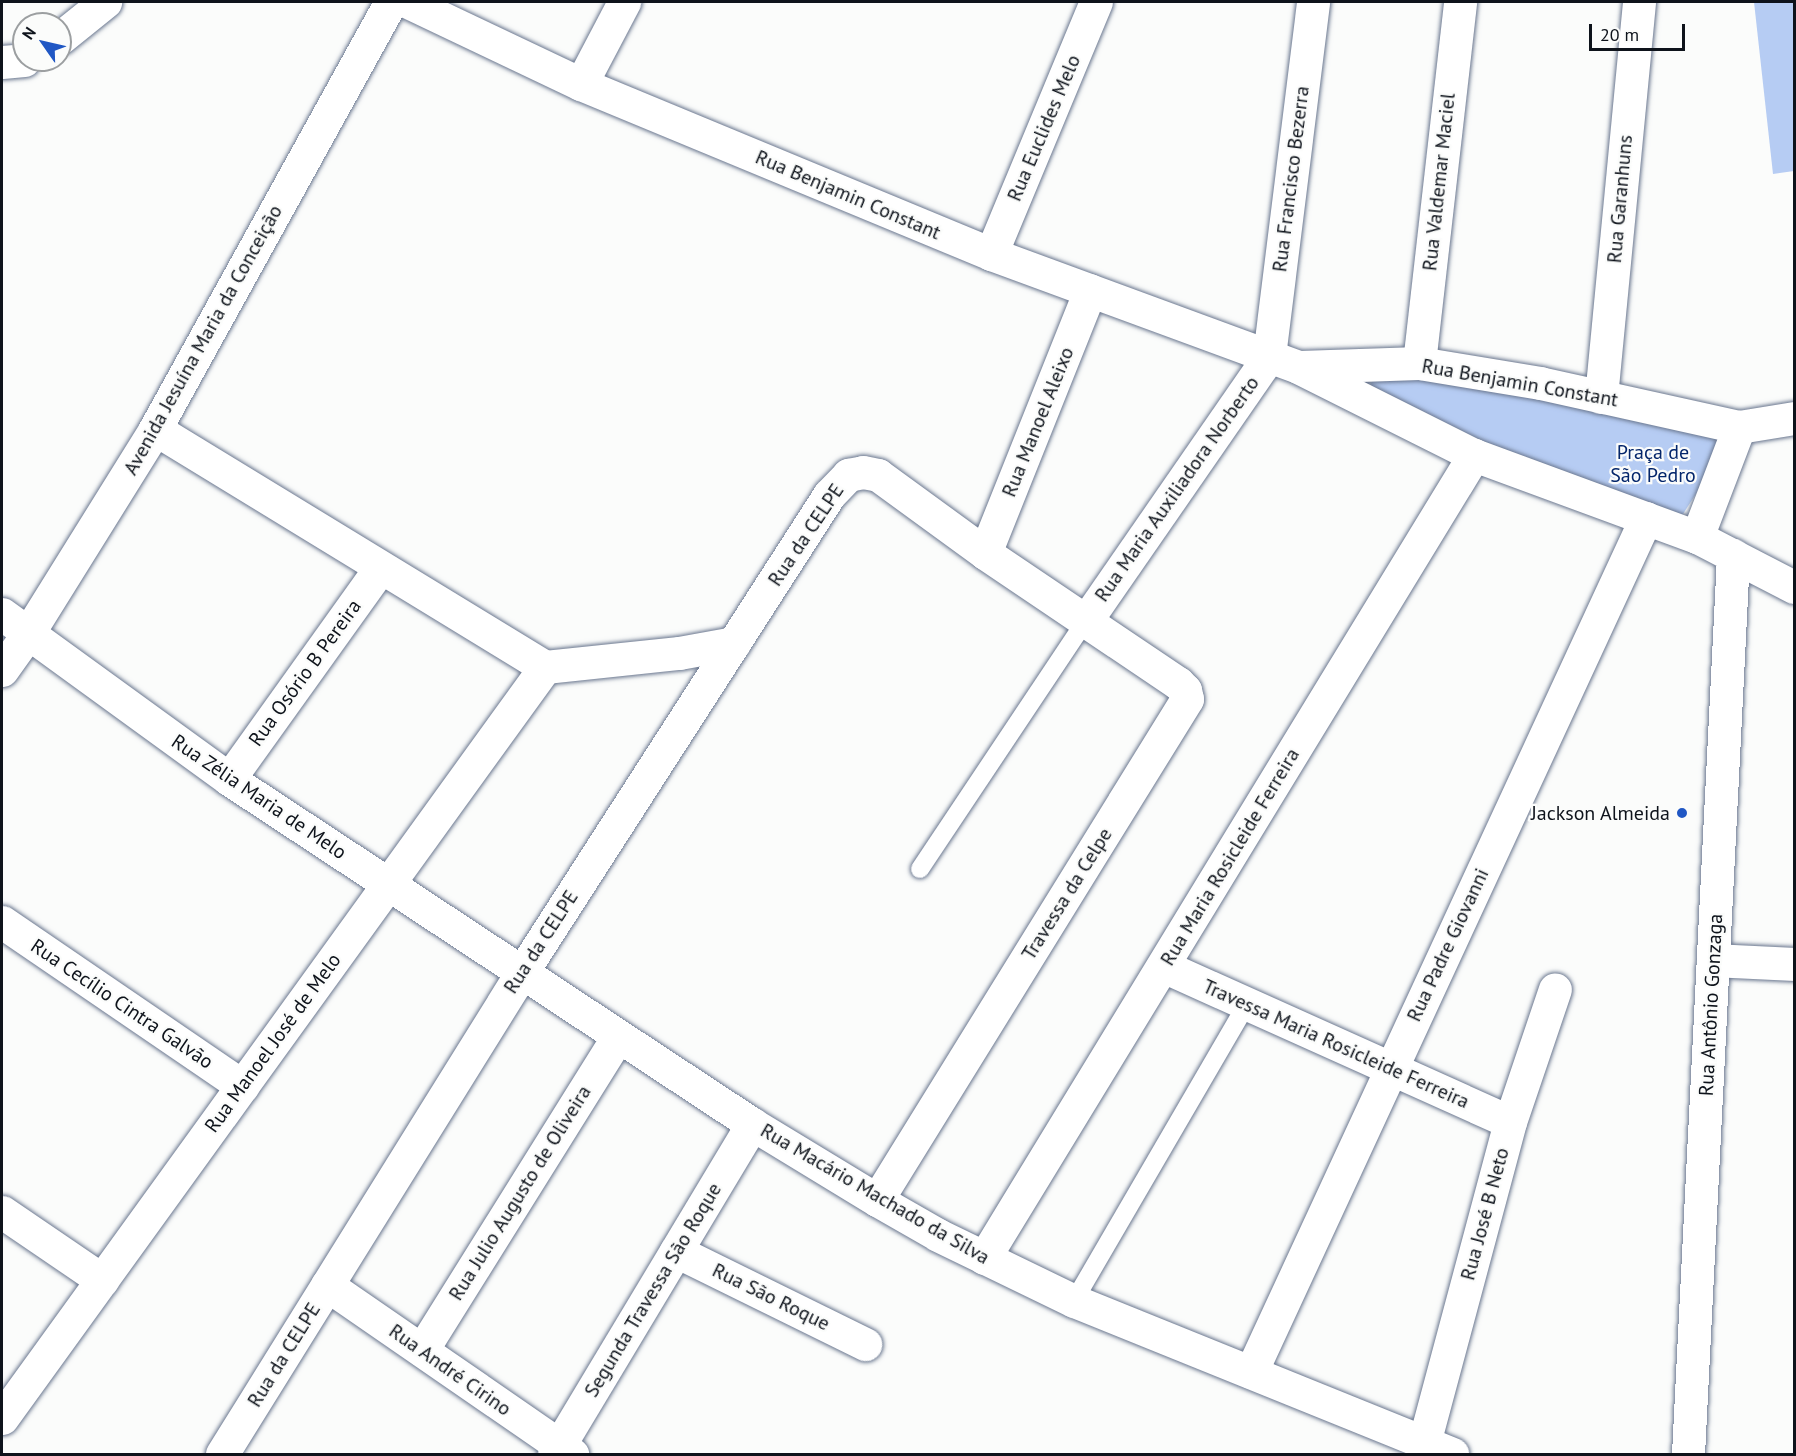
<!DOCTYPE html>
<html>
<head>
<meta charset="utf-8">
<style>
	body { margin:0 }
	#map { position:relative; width:1796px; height:1456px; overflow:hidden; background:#fbfcfb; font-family:"PT Sans",sans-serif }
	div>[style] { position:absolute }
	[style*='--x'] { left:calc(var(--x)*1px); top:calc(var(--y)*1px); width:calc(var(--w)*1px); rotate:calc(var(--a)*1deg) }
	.green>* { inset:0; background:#b6ccf3 }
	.roads { filter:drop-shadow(0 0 2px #6a778f) drop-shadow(0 0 2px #6a778f) }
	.service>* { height:18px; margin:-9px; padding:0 9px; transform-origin:9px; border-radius:9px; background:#fff }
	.minor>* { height:33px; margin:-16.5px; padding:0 16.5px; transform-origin:16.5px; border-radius:16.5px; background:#fff }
	.tertiary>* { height:33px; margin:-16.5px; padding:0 16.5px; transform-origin:16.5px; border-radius:16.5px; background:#fff }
	.dots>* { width:16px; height:16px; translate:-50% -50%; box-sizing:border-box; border:3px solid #fbfcfb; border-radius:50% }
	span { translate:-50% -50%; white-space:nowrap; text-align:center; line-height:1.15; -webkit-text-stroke:4.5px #fbfcfb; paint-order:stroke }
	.street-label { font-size:20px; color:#0e131b }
	.park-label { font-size:20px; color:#04266b }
	.poi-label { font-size:20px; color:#0e131b }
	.right { translate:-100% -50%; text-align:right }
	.frame { position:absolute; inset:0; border:3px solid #0e131b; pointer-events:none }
	.north { position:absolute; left:12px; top:12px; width:60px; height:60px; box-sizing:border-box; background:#fbfcfb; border:2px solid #9c9fa1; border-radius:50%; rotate:304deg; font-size:16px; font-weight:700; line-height:24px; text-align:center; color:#0e131b }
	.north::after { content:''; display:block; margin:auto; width:21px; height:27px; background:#2057c4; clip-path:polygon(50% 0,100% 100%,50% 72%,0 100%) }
	.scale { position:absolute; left:1589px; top:24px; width:96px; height:27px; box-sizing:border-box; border:3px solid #0e131b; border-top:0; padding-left:8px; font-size:18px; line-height:21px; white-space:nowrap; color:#0e131b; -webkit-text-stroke:4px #fbfcfb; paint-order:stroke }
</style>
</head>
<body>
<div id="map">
	<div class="green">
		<div style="clip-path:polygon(1754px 2px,1794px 2px,1794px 171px,1773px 174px)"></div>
		<div style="clip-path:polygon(1379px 363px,1739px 427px,1674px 528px,1365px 399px)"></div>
	</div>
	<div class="roads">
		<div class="service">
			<div style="--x:920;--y:869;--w:297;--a:-56.3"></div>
			<div style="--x:1074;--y:1301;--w:342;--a:-59.8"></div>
		</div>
		<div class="minor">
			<div style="--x:60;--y:38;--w:58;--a:-38.7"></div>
			<div style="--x:2;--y:62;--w:22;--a:-5"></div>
			<div style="--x:581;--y:84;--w:93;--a:-62.3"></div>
			<div style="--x:991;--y:254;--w:273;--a:-67.4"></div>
			<div style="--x:1419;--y:363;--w:363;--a:-83.5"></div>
			<div style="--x:1601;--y:397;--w:397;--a:-84.5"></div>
			<div style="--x:155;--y:429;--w:457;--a:31.4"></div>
			<div style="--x:545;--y:667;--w:135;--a:-6"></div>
			<div style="--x:679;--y:653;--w:56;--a:-10.3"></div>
			<div style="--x:1697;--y:537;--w:118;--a:-69.1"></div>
			<div style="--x:1739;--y:427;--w:56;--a:-9.3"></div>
			<div style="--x:985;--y:553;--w:283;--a:-68.2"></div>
			<div style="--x:1085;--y:622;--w:323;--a:-55.3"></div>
			<div style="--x:1269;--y:356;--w:357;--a:-82.9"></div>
			<div style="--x:2;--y:670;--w:43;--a:-54.5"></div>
			<div style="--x:27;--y:635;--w:243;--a:-58.1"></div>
			<div style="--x:155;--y:429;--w:488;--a:-61.1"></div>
			<div style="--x:229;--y:779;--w:259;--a:-54.4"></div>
			<div style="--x:2;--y:922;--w:291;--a:34.3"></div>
			<div style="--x:1713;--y:960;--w:81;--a:2.8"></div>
			<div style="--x:1163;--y:966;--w:380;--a:24.2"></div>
			<div style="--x:2;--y:1212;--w:121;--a:34.2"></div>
			<div style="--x:676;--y:1251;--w:211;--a:26.2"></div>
			<div style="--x:984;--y:1258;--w:941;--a:-58.61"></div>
			<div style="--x:327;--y:1285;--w:298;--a:34.6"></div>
			<div style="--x:422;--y:1350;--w:370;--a:-58"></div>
			<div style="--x:1251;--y:1372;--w:941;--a:-65.18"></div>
			<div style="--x:2;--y:1418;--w:927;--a:-54.13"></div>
			<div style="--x:1424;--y:1443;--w:332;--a:-75"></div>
			<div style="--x:1510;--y:1122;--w:140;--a:-71.3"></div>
			<div style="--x:222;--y:1454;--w:568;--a:-58.1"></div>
			<div style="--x:522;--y:972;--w:567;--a:-57.23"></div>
			<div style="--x:829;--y:495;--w:28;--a:-46"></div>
			<div style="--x:848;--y:475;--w:15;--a:-11"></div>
			<div style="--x:863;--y:472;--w:15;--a:11"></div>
			<div style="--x:878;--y:475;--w:132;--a:36.1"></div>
			<div style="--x:985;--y:553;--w:233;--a:34"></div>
			<div style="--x:1178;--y:683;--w:10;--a:45"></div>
			<div style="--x:1185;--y:690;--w:9;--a:77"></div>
			<div style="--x:1187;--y:699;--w:589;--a:121.75"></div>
			<div style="--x:554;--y:1454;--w:385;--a:-59"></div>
			<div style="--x:1688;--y:1454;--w:900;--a:-87.13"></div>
		</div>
		<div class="tertiary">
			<div style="--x:408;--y:2;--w:191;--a:25.4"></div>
			<div style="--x:581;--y:84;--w:444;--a:22.5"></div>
			<div style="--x:991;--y:254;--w:327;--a:20.2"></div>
			<div style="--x:1298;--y:367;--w:197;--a:26.6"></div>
			<div style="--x:1474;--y:455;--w:238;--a:20.2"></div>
			<div style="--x:1697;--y:537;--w:109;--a:27.3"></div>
			<div style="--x:1300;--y:367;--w:119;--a:-1.9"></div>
			<div style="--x:1419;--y:363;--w:123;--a:9.4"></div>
			<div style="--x:1540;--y:383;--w:204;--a:12.5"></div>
			<div style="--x:2;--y:614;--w:281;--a:36"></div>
			<div style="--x:229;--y:779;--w:627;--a:33.41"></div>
			<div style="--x:752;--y:1124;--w:146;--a:31.3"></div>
			<div style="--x:877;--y:1200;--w:70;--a:29.8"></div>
			<div style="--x:938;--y:1235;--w:151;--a:25.9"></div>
			<div style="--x:1074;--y:1301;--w:408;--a:22"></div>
		</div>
	</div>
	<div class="dots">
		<div style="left:1682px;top:813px;background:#2057c4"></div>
	</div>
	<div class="street-label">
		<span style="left:1044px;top:128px;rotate:-67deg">Rua Euclides Melo</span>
		<span style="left:1291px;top:179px;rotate:-83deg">Rua Francisco Bezerra</span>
		<span style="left:1439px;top:182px;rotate:-84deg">Rua Valdemar Maciel</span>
		<span style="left:848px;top:195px;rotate:23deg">Rua Benjamin Constant</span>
		<span style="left:1620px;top:199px;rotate:-85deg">Rua Garanhuns</span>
		<span style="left:203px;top:340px;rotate:-61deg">Avenida Jesuína Maria da Conceição</span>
		<span style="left:1520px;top:383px;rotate:10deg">Rua Benjamin Constant</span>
		<span style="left:1038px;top:422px;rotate:-68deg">Rua Manoel Aleixo</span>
		<span style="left:1177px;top:489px;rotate:-55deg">Rua Maria Auxiliadora Norberto</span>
		<span style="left:806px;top:535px;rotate:-56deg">Rua da CELPE</span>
		<span style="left:305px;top:673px;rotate:-54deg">Rua Osório B Pereira</span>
		<span style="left:259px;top:797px;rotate:34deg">Rua Zélia Maria de Melo</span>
		<span style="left:1230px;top:857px;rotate:-59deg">Rua Maria Rosicleide Ferreira</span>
		<span style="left:1067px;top:894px;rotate:-58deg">Travessa da Celpe</span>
		<span style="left:541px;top:942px;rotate:-57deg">Rua da CELPE</span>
		<span style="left:1448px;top:945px;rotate:-65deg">Rua Padre Giovanni</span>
		<span style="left:122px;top:1004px;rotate:34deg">Rua Cecílio Cintra Galvão</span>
		<span style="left:1711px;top:1005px;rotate:-87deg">Rua Antônio Gonzaga</span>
		<span style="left:273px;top:1043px;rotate:-54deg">Rua Manoel José de Melo</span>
		<span style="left:1336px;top:1044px;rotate:24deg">Travessa Maria Rosicleide Ferreira</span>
		<span style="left:520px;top:1193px;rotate:-58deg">Rua Julio Augusto de Oliveira</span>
		<span style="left:875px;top:1194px;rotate:30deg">Rua Macário Machado da Silva</span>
		<span style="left:1485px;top:1214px;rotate:-75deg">Rua José B Neto</span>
		<span style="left:653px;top:1290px;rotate:-59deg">Segunda Travessa São Roque</span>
		<span style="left:771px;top:1297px;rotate:26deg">Rua São Roque</span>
		<span style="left:284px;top:1355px;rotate:-58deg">Rua da CELPE</span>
		<span style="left:450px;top:1370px;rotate:35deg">Rua André Cirino</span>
	</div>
	<div class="park-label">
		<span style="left:1653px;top:464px">Praça de<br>São Pedro</span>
	</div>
	<div class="poi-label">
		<span class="right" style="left:1670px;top:813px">Jackson Almeida</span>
	</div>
	<div class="frame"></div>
	<div class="north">N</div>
	<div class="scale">20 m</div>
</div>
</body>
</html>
